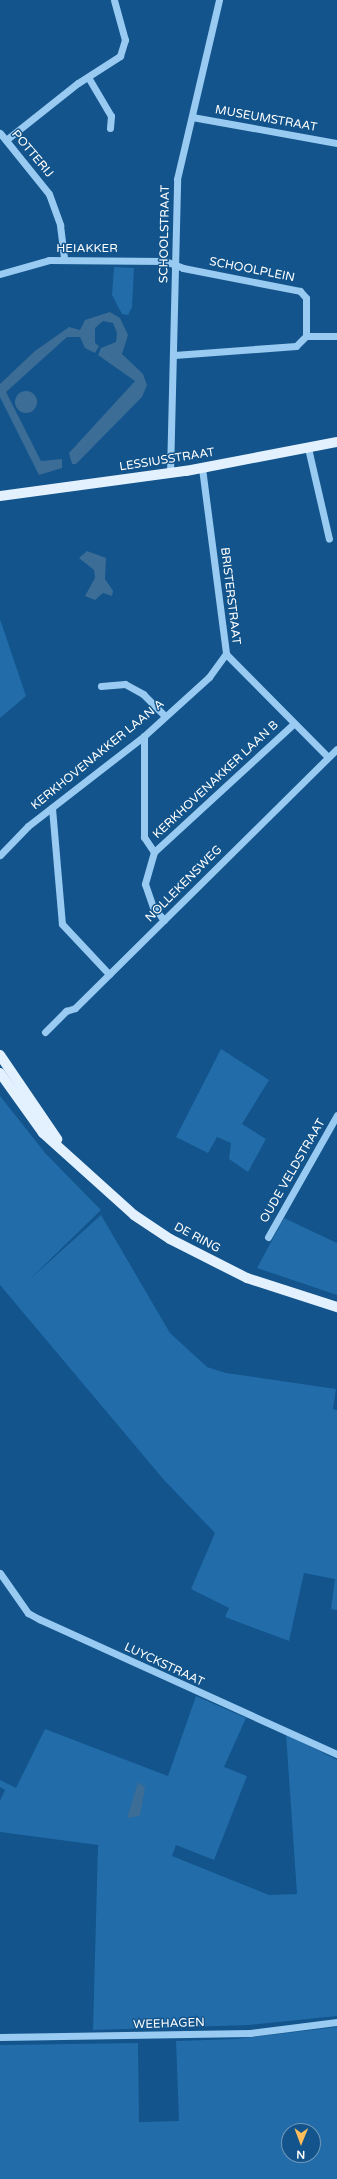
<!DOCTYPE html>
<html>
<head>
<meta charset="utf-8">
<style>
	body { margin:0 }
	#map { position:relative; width:337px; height:2179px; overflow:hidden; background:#12548b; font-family:"Varela Round",sans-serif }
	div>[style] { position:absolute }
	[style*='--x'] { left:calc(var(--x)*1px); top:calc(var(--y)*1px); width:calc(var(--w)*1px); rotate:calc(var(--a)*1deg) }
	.green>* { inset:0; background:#216ca9 }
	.water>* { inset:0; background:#3c6d96 }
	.round { border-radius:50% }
	.minor>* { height:7px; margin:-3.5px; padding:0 3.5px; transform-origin:3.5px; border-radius:3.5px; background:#99caf1 }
	.major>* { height:10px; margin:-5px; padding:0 5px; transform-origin:5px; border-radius:5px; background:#e3f1ff }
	span { translate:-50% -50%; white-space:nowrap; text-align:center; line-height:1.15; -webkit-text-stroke:3px #12548b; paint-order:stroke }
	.street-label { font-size:12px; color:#fff }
	.north { position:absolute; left:281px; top:2123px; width:40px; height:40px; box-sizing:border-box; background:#12548b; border:1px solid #7198b9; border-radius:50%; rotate:181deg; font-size:11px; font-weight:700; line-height:16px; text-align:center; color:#fff }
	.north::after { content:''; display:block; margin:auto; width:14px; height:18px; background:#ffbe59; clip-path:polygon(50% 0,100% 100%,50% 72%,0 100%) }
</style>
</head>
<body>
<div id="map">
	<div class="green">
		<div style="clip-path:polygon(114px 267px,134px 268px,132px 307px,128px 315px,122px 314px,112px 295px)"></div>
		<div style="clip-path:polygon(0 619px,26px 696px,0 718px)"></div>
		<div style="clip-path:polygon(221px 1049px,269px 1080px,242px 1124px,266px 1139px,248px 1172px,229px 1159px,231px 1143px,217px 1137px,208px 1153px,176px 1137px)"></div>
		<div style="clip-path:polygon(0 1096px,46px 1154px,101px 1210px,29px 1280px,101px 1215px,170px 1333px,207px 1367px,226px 1373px,336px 1389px,333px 1409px,337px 1410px,337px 1610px,331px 1609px,335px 1579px,304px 1573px,289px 1641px,225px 1617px,229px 1608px,191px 1589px,215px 1533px,164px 1480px,0 1285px)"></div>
		<div style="clip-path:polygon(284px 1218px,337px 1243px,337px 1295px,257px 1268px)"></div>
		<div style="clip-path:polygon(196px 1696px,246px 1718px,224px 1767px,247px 1776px,214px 1860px,176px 1845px,172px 1856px,269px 1895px,297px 1894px,286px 1734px,337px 1760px,337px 2016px,249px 2025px,93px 2030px,98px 1845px,0 1832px,0 1801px,5px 1790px,0 1787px,0 1780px,16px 1788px,45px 1729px,168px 1776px)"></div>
		<div style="clip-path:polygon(evenodd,337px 2027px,337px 2179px,0 2179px,0 2045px,138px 2043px,139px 2122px,179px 2121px,176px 2041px,236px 2039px,337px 2027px,289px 2131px,313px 2131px,313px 2155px,289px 2155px,289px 2131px)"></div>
	</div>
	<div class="water">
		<div style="clip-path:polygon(110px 312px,120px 318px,128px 335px,122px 354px,143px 374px,147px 385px,142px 397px,76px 464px,72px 464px,69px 453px,135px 381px,98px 355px,101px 348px,116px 342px,117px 333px,113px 323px,103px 321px,95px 328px,95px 343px,99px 346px,95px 353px,85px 348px,80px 337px,67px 337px,6px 392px,41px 461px,62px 459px,62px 468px,39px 475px,0 397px,0 384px,35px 351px,69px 327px,80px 330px,85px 320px)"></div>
		<div class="round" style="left:15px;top:391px;width:22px;height:22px"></div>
		<div style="clip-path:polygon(87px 551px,106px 558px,105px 579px,113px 591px,112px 596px,103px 593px,95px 600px,85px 596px,95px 578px,94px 570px,79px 558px)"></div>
		<div style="clip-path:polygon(138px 1782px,145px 1787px,140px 1816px,127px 1818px)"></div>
	</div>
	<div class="minor">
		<div style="--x:88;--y:77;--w:45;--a:59.5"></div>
		<div style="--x:111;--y:116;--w:12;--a:95"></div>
		<div style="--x:192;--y:117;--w:147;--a:10.2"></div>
		<div style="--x:0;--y:133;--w:78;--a:51.2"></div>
		<div style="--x:49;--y:194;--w:33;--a:70"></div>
		<div style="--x:60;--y:225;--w:34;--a:83"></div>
		<div style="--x:6;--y:140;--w:92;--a:-38.4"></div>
		<div style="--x:78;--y:83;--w:50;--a:-32.7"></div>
		<div style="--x:120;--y:56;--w:17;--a:-73"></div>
		<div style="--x:125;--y:40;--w:41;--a:-105.4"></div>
		<div style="--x:0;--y:274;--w:51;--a:-15.9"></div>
		<div style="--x:49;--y:260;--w:116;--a:0.5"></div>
		<div style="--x:165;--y:261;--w:19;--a:21"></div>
		<div style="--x:183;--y:268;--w:119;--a:11.1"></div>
		<div style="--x:300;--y:291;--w:9;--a:49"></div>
		<div style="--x:306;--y:298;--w:38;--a:90"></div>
		<div style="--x:306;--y:336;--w:14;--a:135"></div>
		<div style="--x:296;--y:346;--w:122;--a:175.8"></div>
		<div style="--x:306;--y:336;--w:31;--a:0"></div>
		<div style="--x:308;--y:448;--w:93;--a:77"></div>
		<div style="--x:202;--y:468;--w:188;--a:82.6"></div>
		<div style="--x:226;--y:654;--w:145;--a:45.3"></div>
		<div style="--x:170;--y:473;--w:294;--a:-88.6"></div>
		<div style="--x:177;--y:179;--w:184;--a:-76.8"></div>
		<div style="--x:101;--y:686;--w:24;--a:-5"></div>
		<div style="--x:125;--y:684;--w:21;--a:29"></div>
		<div style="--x:143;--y:694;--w:31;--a:45"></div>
		<div style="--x:144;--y:736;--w:101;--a:90"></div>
		<div style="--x:144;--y:837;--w:18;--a:56"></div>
		<div style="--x:154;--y:852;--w:33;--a:106"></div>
		<div style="--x:145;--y:884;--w:24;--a:71"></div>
		<div style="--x:153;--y:907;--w:17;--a:50"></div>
		<div style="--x:52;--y:808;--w:116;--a:85.1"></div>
		<div style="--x:62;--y:924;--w:69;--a:46.8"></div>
		<div style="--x:154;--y:852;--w:189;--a:-42.6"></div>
		<div style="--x:0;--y:855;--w:40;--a:-46"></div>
		<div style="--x:28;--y:826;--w:147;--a:-37.8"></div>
		<div style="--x:144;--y:736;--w:88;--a:-42.2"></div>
		<div style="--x:209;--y:677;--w:29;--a:-54"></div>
		<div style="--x:45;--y:1032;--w:30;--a:-45"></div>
		<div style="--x:66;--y:1011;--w:9;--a:-18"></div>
		<div style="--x:75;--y:1008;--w:368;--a:-44.7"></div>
		<div style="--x:268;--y:1237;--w:140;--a:-60.5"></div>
		<div style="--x:0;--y:1573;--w:49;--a:55"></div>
		<div style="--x:28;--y:1613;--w:13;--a:29"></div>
		<div style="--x:39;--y:1619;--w:327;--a:24.4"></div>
		<div style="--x:0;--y:2037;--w:250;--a:-0.9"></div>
		<div style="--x:250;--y:2033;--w:88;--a:-7.2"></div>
	</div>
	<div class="major">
		<div style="--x:0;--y:496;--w:188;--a:-7.7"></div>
		<div style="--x:186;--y:471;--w:154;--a:-10.9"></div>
		<div style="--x:0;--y:1055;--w:102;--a:55.8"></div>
		<div style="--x:0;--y:1073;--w:74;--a:54.4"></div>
		<div style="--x:43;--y:1133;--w:122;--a:42"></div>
		<div style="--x:134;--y:1215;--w:43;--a:33.7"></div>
		<div style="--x:170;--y:1239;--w:86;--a:26.9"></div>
		<div style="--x:247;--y:1278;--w:95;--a:17.9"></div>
	</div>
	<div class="street-label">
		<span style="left:266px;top:119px;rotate:10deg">MUSEUMSTRAAT</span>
		<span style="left:32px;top:154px;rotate:50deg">POTTERIJ</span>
		<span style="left:165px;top:234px;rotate:-89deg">SCHOOLSTRAAT</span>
		<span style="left:87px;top:249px">HEIAKKER</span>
		<span style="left:252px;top:270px;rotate:11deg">SCHOOLPLEIN</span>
		<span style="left:167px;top:460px;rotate:-9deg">LESSIUSSTRAAT</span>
		<span style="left:230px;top:596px;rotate:83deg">BRISTERSTRAAT</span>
		<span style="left:98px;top:755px;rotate:-39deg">KERKHOVENAKKER LAAN A</span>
		<span style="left:216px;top:780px;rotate:-43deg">KERKHOVENAKKER LAAN B</span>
		<span style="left:184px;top:884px;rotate:-45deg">NOLLEKENSWEG</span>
		<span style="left:293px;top:1171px;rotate:-60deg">OUDE VELDSTRAAT</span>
		<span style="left:197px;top:1238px;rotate:28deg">DE RING</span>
		<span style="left:164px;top:1665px;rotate:25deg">LUYCKSTRAAT</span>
		<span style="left:169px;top:2024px;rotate:-2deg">WEEHAGEN</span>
	</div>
	<div class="north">N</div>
</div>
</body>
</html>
